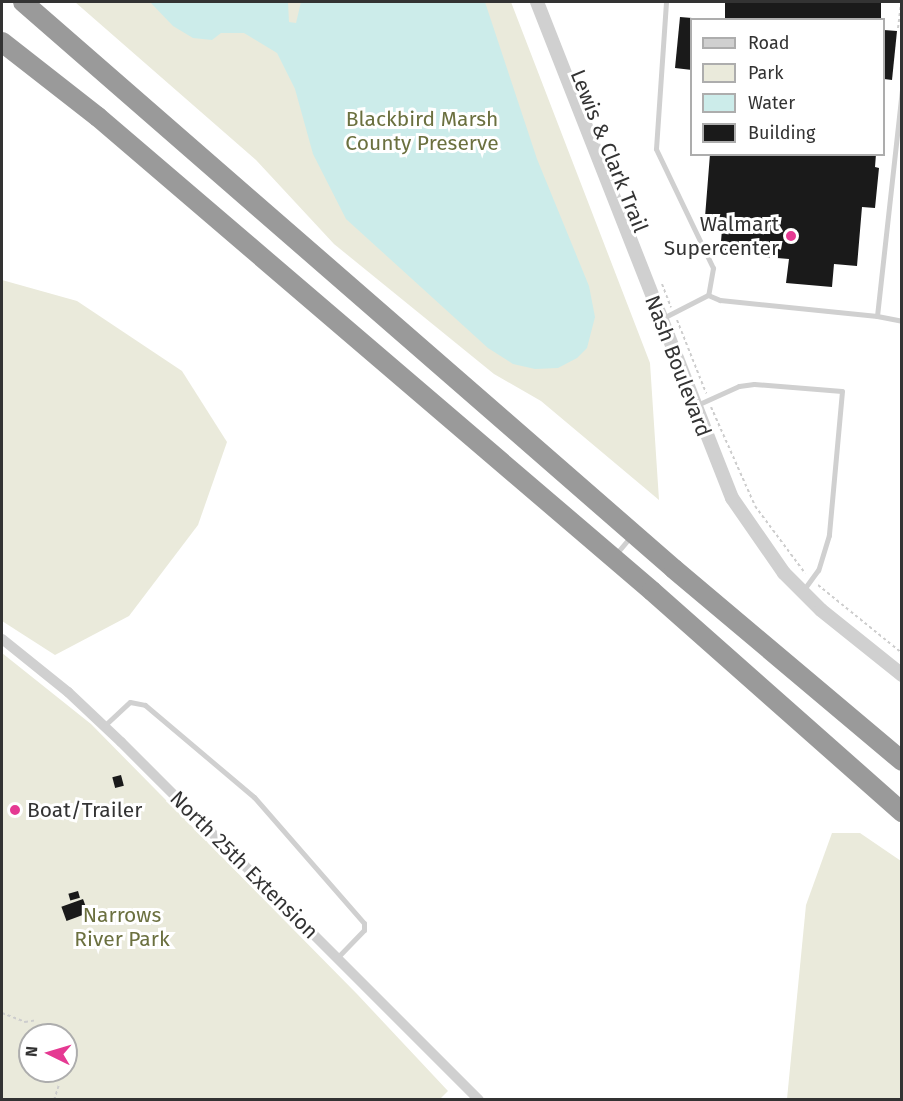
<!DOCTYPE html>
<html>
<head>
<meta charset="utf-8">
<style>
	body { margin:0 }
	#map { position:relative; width:903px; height:1101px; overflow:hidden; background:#fff; font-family:"Fira Sans",sans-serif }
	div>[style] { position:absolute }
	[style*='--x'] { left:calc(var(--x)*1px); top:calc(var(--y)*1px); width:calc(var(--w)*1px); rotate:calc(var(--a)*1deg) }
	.green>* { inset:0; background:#eaeadb }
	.water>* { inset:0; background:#ccecea }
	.building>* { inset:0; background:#1a1a1a; transform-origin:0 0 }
	.path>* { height:2px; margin-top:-1px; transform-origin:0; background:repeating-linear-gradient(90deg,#cdcdcd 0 3px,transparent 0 6px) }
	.service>* { height:5px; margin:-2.5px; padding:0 2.5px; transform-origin:2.5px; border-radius:2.5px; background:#d0d0d0 }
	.minor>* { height:10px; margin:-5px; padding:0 5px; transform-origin:5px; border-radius:5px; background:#d0d0d0 }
	.tertiary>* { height:14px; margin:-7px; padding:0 7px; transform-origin:7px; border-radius:7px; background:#d0d0d0 }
	.motorway>* { height:20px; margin:-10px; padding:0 10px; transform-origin:10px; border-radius:10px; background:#9a9a9a }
	.dots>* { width:16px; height:16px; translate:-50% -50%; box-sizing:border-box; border:3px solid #fff; border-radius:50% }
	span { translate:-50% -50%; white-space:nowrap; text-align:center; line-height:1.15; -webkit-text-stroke:6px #fff; paint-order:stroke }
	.park-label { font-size:21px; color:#6b703f }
	.street-label { font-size:21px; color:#333 }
	.poi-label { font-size:21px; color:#333 }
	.right { translate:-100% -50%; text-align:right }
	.left { translate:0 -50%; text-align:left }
	.frame { position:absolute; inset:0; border:3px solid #333; pointer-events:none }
	.legend { position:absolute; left:690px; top:18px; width:195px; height:138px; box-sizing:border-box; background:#fff; border:2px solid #adadad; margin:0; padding:8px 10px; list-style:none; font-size:18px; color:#333 }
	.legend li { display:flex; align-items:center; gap:12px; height:30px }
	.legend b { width:30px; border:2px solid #adadad }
	.north { position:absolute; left:18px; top:1023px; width:60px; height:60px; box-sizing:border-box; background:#fff; border:2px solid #adadad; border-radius:50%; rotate:275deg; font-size:16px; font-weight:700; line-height:24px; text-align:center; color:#333 }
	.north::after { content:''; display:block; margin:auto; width:21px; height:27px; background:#e53992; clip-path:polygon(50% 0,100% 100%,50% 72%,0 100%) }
</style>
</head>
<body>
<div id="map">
	<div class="green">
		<div style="clip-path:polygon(75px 2px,511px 2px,650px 363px,659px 500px,541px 401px,494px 374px,334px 244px,256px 160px)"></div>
		<div style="clip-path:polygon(2px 280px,77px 301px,182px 371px,227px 442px,198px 525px,129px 616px,55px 655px,2px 621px)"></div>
		<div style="clip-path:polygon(evenodd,2px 653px,91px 724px,357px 994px,448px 1091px,440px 1099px,2px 1099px,2px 653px,30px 1035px,66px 1035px,66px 1071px,30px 1071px,30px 1035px)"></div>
		<div style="clip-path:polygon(832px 833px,860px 833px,901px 861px,901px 1099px,787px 1099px,806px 905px)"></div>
	</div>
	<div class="water">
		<div style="clip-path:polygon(150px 2px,288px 2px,289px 22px,296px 23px,301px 2px,485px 2px,537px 159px,589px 286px,595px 317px,587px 348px,577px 358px,558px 368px,535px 369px,513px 364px,488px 348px,346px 219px,313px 154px,295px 89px,277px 53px,244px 33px,221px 33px,212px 40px,193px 38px,173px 26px)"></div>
	</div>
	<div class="building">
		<div style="left:725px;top:2px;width:156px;height:18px"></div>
		<div style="clip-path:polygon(680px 17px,692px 18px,692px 70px,675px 68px)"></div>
		<div style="clip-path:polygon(884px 30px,897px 31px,892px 80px,884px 79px)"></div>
		<div style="clip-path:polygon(710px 154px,876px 154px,875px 167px,879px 168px,875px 208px,862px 207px,857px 266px,834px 264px,832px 287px,786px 283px,789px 259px,720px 253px,723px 218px,705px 217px)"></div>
		<div style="left:121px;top:775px;width:11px;height:9px;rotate:75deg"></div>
		<div style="left:78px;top:891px;width:7px;height:10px;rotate:74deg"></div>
		<div style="left:83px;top:899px;width:15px;height:23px;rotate:70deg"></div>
	</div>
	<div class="path">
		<div style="--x:898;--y:28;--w:26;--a:-83"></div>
		<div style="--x:662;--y:284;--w:25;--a:69"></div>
		<div style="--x:677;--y:320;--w:79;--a:68.3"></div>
		<div style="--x:711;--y:407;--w:108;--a:66"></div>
		<div style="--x:755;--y:506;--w:84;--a:53.3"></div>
		<div style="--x:818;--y:585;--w:108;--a:39"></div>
		<div style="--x:2;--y:1013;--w:25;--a:21"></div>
		<div style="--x:25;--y:1022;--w:12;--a:-9"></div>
		<div style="--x:54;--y:1100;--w:16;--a:-72"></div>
	</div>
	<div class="service">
		<div style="--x:666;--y:2;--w:147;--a:93.9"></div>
		<div style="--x:656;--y:149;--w:132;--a:64.4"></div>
		<div style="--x:713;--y:268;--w:27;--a:100"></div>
		<div style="--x:877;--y:316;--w:25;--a:11"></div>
		<div style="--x:663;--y:318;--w:51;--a:-27.1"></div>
		<div style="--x:708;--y:295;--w:13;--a:23"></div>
		<div style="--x:720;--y:300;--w:158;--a:5.8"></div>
		<div style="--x:877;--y:316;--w:227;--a:-83.7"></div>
		<div style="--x:697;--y:405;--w:46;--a:-24.3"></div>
		<div style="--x:739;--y:386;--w:15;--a:-8"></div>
		<div style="--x:754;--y:384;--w:88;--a:4.5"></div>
		<div style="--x:842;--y:391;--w:145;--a:95.2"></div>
		<div style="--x:829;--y:535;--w:37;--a:107"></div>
		<div style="--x:818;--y:570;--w:26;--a:126"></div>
		<div style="--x:616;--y:554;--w:23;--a:-50"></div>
		<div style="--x:104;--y:726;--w:35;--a:-43"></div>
		<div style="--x:130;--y:702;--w:15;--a:11"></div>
		<div style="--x:145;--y:705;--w:143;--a:40.2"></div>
		<div style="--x:254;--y:797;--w:167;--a:48.9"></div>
		<div style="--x:364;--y:923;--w:7;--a:90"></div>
		<div style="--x:364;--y:930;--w:39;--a:134"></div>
	</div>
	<div class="minor">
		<div style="--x:2;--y:639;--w:85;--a:38.8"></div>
		<div style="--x:68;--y:692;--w:73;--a:43.3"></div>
		<div style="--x:121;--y:742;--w:506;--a:45"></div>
	</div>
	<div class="tertiary">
		<div style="--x:537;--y:2;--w:533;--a:68.54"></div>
		<div style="--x:732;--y:498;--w:91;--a:55.3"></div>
		<div style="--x:784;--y:573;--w:52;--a:45"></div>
		<div style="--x:821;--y:610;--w:104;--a:38.7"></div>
	</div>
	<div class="motorway">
		<div style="--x:23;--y:2;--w:863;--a:41.05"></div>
		<div style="--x:674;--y:569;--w:298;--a:40.1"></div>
		<div style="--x:2;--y:42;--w:122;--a:38"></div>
		<div style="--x:98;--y:117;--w:729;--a:40.55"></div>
		<div style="--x:652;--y:591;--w:334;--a:41.5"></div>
	</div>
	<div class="dots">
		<div style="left:791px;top:236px;background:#e53992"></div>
		<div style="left:15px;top:810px;background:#e53992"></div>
	</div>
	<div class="park-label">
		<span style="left:422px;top:131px">Blackbird Marsh<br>County Preserve</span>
		<span style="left:122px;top:927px">Narrows<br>River Park</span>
	</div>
	<div class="street-label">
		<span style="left:609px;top:151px;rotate:68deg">Lewis &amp; Clark Trail</span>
		<span style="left:678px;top:366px;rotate:69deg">Nash Boulevard</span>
		<span style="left:244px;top:865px;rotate:45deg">North 25th Extension</span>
	</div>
	<div class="poi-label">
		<span class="right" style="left:779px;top:236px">Walmart<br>Supercenter</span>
		<span class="left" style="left:27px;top:810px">Boat/Trailer</span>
	</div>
	<div class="frame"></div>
	<ul class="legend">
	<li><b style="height:8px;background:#d0d0d0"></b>Road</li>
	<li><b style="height:16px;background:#eaeadb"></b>Park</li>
	<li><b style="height:16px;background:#ccecea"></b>Water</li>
	<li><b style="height:16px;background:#1a1a1a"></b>Building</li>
	</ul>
	<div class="north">N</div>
</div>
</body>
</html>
